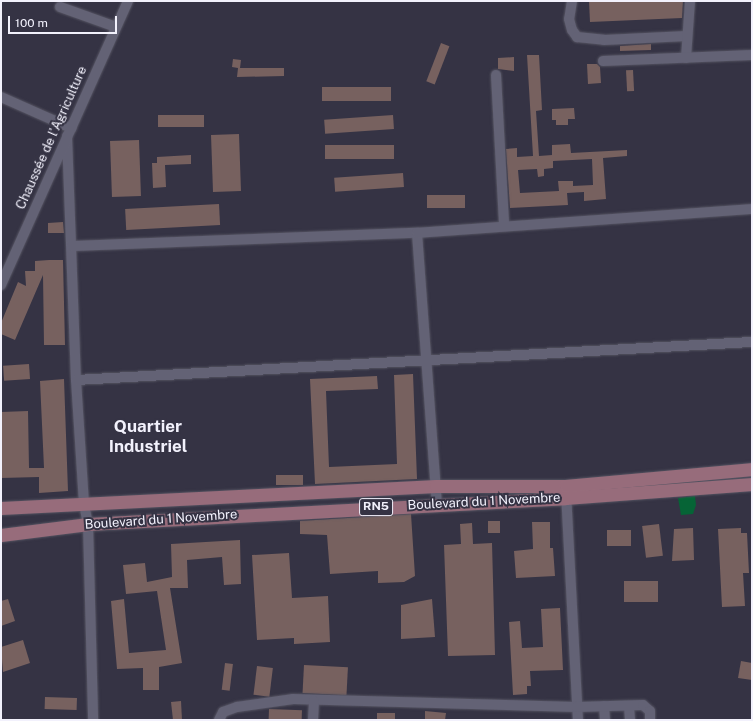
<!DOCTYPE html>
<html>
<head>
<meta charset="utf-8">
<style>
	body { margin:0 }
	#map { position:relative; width:753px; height:721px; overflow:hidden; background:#353344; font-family:"Public Sans",sans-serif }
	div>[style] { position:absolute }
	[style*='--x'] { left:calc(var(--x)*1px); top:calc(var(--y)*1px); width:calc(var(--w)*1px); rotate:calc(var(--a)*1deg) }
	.green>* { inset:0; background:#066436 }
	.building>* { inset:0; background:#77615f; transform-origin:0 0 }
	.roads { filter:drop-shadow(0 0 1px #545361) drop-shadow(0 0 1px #545361) }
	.minor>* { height:10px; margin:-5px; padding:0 5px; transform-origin:5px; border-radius:5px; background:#636275 }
	.major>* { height:13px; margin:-6.5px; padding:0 6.5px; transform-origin:6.5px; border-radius:6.5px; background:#976c7b }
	span { translate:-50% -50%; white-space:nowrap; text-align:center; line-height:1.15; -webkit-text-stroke:4px #353344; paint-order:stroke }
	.shield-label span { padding:1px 3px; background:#353344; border:1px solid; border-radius:3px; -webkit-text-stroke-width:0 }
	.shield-label { font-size:12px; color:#f2f1fc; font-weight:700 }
	.street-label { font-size:13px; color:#f2f1fc }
	.district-label { font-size:17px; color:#f2f1fc; font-weight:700 }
	.frame { position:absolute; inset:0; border:2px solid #f2f1fc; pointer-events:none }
	.scale { position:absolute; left:8px; top:16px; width:109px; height:18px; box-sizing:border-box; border:2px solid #f2f1fc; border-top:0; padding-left:5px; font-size:12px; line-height:14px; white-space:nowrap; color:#f2f1fc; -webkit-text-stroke:3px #353344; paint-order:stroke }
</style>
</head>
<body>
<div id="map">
	<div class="green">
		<div style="clip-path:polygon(695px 496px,696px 505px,693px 514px,681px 515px,678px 498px)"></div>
	</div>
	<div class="building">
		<div style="clip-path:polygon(589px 1px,683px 1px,682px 18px,590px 22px)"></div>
		<div style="left:441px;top:43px;width:9px;height:41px;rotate:21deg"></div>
		<div style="clip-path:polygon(651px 44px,651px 50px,620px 51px,620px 46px)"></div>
		<div style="clip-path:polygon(evenodd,527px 55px,539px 55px,542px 110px,536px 111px,539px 156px,552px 155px,552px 145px,570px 144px,571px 153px,627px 150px,627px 156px,603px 158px,606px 199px,584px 201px,584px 192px,567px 193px,568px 205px,510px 208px,506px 149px,517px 148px,517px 157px,533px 156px,527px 55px,592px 159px,593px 185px,573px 186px,573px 181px,558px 181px,559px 191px,520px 193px,518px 170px,537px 169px,538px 177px,544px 176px,544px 169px,553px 168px,553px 161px,592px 159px)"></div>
		<div style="clip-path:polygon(514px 57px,514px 71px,498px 69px,498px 58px)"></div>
		<div style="clip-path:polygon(233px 59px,241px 60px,240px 68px,284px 68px,284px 76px,237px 77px,238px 68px,232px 67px)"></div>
		<div style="clip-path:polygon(587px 64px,597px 64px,600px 67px,601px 83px,588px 84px)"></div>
		<div style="left:633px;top:70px;width:21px;height:7px;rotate:87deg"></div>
		<div style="left:391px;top:87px;width:14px;height:69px;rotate:90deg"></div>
		<div style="clip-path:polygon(574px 108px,575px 119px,568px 119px,568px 125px,556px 125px,556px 120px,552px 120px,552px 109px)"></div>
		<div style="left:204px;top:115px;width:12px;height:46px;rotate:90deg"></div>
		<div style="left:393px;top:115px;width:14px;height:69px;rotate:86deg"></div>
		<div style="left:239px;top:134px;width:57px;height:28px;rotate:88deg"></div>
		<div style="left:139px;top:140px;width:56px;height:29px;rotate:88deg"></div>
		<div style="left:394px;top:145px;width:14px;height:69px;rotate:90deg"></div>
		<div style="clip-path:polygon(191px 155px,191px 164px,165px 165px,166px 187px,153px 188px,152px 163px,157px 163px,157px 157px)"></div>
		<div style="left:403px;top:173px;width:14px;height:69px;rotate:86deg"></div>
		<div style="left:465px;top:195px;width:13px;height:38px;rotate:90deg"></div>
		<div style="left:219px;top:204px;width:21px;height:94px;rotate:87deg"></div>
		<div style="clip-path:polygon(63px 222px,64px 233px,48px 233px,48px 223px)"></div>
		<div style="clip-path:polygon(49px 260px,63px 260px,65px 345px,44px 345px,43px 275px,15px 340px,1px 334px,1px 323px,18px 282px,26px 286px,25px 271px,35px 271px,35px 261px)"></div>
		<div style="left:29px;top:364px;width:15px;height:26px;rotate:86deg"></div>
		<div style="clip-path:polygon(413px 374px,417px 479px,315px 484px,310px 379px,377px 376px,378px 389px,326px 391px,329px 467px,397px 464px,394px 375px)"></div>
		<div style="clip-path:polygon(64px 379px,68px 491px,39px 493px,39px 477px,1px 478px,1px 412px,28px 411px,29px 468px,44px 468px,40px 381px)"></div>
		<div style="left:303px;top:475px;width:10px;height:27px;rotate:90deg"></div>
		<div style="clip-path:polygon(411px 514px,415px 576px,404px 582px,378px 583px,378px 571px,330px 574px,327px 535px,300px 534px,300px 521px)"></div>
		<div style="left:500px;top:521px;width:12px;height:12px;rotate:90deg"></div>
		<div style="clip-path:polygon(532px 522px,550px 522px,550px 548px,553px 548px,555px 576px,516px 578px,514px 551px,533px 549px)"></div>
		<div style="clip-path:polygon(472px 523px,473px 544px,492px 543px,495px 655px,448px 656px,444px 545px,461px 544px,460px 524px)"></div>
		<div style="left:659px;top:524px;width:32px;height:17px;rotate:83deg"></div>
		<div style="clip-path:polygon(693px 528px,694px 560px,672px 561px,674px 529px)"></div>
		<div style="clip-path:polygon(741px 528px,741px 533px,747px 533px,749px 573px,743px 573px,745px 606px,722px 607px,718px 529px)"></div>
		<div style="left:607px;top:530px;width:24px;height:16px"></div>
		<div style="clip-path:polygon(240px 540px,241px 584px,224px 585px,222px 557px,187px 560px,188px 588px,170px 588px,182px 663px,159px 667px,159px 690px,143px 690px,143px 668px,117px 669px,111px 601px,124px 599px,129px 653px,166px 650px,157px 591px,126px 594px,123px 565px,145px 563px,147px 582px,172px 577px,171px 544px)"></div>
		<div style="clip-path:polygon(289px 553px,292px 598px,328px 596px,330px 642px,294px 644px,294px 638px,257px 640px,252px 555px)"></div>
		<div style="left:658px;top:581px;width:21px;height:34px;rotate:90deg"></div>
		<div style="clip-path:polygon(8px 599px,15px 621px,1px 626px,1px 601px)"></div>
		<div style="clip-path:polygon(432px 599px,435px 637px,401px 639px,401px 605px)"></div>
		<div style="clip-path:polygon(560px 608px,563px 670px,530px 671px,531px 686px,527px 686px,527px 694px,513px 695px,509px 622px,520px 621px,522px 648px,543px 647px,541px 609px)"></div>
		<div style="clip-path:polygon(23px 640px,30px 663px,3px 672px,1px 647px)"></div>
		<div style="clip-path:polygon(741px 661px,752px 663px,752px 680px,738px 678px)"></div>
		<div style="left:225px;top:663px;width:8px;height:27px;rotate:7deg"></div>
		<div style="left:304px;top:665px;width:44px;height:28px;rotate:3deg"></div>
		<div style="left:257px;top:666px;width:16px;height:29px;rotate:7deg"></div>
		<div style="left:45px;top:697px;width:32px;height:12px;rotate:2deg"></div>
		<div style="clip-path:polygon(181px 701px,182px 720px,173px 720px,171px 702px)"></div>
		<div style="left:269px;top:709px;width:33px;height:11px;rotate:2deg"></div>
		<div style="clip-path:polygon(425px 711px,446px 713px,445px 720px,425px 720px)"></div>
		<div style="left:377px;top:713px;width:18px;height:7px"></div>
	</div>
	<div class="roads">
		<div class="minor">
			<div style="--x:572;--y:1;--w:18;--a:99"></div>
			<div style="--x:569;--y:19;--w:11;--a:75"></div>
			<div style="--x:572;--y:30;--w:9;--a:54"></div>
			<div style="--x:577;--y:37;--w:27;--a:6"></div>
			<div style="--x:604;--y:40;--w:83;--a:-2.8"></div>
			<div style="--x:60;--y:7;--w:59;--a:19.7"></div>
			<div style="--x:686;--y:58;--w:57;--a:-86"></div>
			<div style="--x:603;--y:61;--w:149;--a:-2.3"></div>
			<div style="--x:496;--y:75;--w:150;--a:86.9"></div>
			<div style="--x:1;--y:97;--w:77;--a:23.9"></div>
			<div style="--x:67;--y:136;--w:244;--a:87.9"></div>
			<div style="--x:76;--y:380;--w:124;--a:86.3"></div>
			<div style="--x:84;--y:504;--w:20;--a:79"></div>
			<div style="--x:88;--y:524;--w:196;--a:88.5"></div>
			<div style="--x:417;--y:233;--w:272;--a:85.8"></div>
			<div style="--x:72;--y:246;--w:345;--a:-2.2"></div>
			<div style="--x:417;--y:233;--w:336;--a:-4.1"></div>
			<div style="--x:1;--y:285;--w:311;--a:-65.9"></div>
			<div style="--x:76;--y:380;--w:677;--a:-3.22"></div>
			<div style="--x:566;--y:492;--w:228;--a:87"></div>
			<div style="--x:604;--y:706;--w:14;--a:86"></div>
			<div style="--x:629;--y:706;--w:14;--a:86"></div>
			<div style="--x:219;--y:720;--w:9;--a:-63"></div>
			<div style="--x:223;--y:712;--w:15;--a:-20"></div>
			<div style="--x:237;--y:707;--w:57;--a:-8.1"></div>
			<div style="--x:293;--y:699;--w:284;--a:1.6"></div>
			<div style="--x:577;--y:707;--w:66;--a:-1.7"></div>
			<div style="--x:643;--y:705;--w:9;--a:41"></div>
			<div style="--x:650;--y:711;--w:9;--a:90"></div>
			<div style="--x:313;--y:720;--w:19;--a:-87"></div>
		</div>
		<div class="major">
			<div style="--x:1;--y:508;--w:436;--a:-2.9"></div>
			<div style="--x:436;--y:486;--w:130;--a:0"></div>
			<div style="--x:566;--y:486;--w:187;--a:-5.2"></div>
			<div style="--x:1;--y:535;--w:88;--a:-7.2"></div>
			<div style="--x:88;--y:524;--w:478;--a:-3.1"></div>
			<div style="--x:565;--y:498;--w:188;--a:-4.3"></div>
		</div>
	</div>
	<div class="shield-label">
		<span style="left:376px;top:507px">RN5</span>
	</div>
	<div class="street-label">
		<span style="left:52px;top:138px;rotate:-66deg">Chaussée de l'Agriculture</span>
		<span style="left:484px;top:502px;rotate:-3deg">Boulevard du 1 Novembre</span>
		<span style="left:161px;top:520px;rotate:-4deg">Boulevard du 1 Novembre</span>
	</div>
	<div class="district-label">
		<span style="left:148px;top:437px">Quartier<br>Industriel</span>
	</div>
	<div class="frame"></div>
	<div class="scale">100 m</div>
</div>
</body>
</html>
